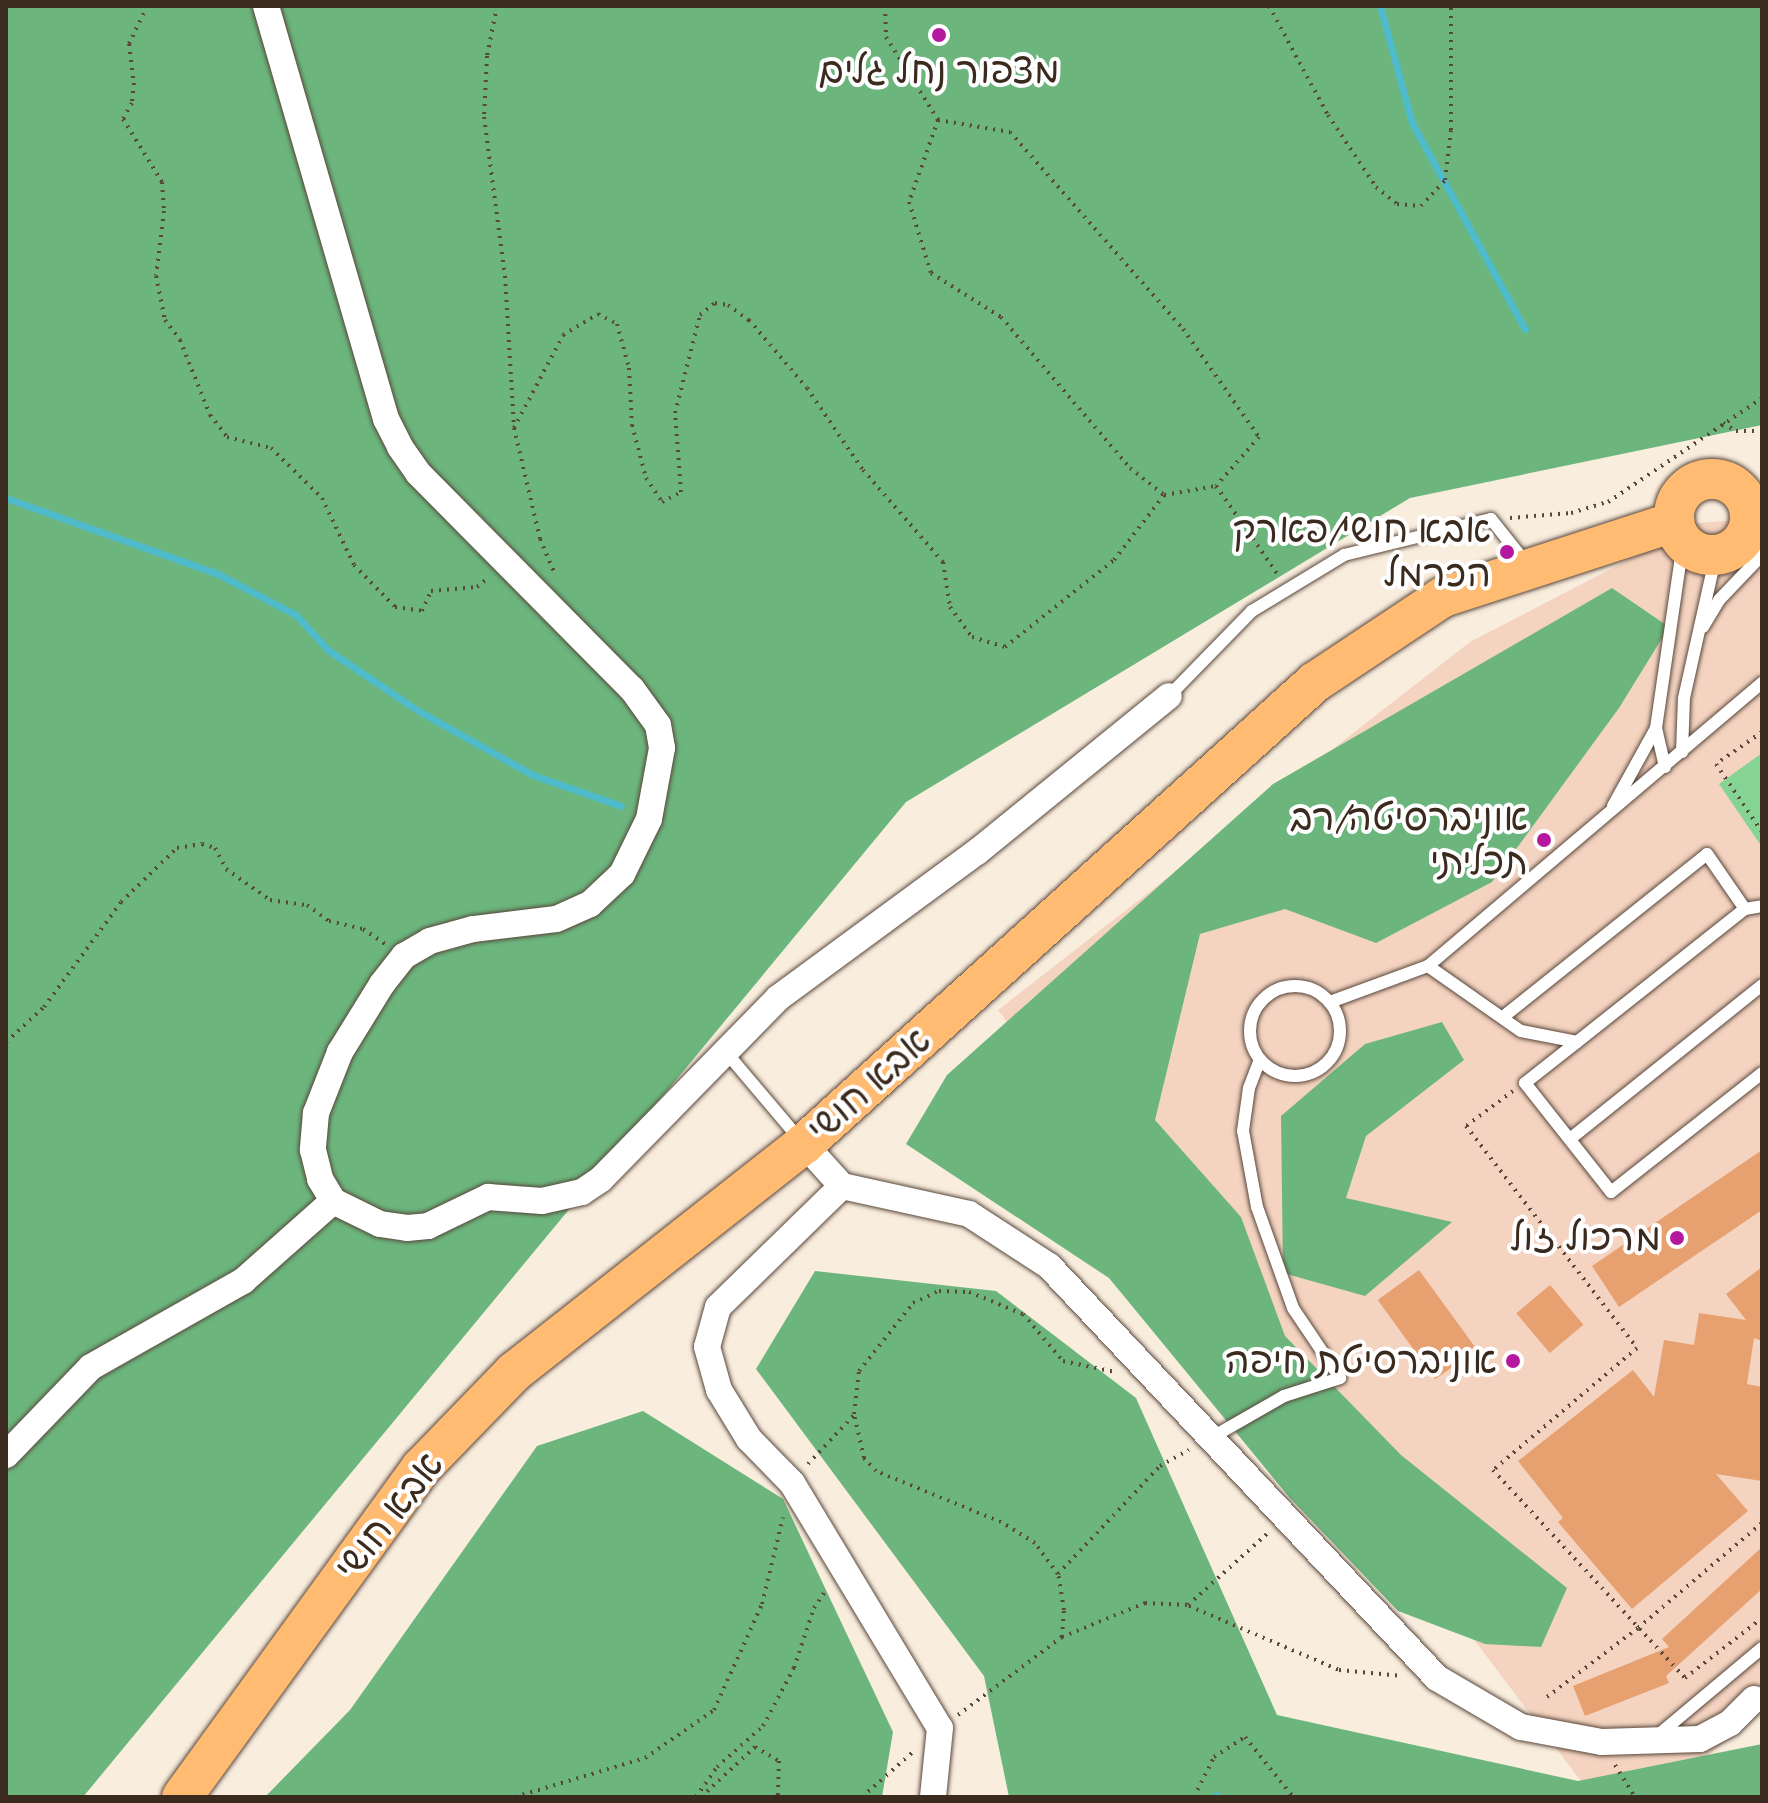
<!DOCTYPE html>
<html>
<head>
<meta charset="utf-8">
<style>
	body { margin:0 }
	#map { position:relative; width:1768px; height:1803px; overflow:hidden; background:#f9edde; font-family:Caveat,"Playpen Sans Hebrew",sans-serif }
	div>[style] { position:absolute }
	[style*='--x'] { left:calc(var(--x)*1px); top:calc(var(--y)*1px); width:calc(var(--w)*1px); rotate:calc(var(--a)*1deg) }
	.built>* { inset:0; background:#f4d3c0 }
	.green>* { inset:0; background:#85d494 }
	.forest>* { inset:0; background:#6cb67e }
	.stream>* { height:7px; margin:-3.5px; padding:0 3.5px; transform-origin:3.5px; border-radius:3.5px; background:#4fbbcb }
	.building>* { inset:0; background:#e7a171; transform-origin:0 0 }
	.path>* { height:4px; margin-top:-2px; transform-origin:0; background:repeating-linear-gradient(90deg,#58473b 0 2px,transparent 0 8px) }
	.roads { filter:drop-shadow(0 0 2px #58473b) drop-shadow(0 0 2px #58473b) }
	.lane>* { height:12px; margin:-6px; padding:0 6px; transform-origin:6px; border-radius:6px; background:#fff }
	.lane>.ring { margin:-6px; padding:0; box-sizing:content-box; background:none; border:12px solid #fff; border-radius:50% }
	.street>* { height:26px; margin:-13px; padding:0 13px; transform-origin:13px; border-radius:13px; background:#fff }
	.primary>* { height:40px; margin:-20px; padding:0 20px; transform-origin:20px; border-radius:20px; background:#ffbb71 }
	.primary>.ring { margin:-20px; padding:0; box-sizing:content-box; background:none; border:40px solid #ffbb71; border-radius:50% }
	.dots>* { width:22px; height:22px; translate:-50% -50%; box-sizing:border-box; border:4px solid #fff; border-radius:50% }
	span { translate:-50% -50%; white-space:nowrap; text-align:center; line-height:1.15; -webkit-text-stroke:8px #fff; paint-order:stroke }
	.poi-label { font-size:38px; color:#3b2a1e }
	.right { translate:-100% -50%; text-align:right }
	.street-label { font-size:38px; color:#3b2a1e }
	.frame { position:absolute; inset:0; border:8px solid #3b2a1e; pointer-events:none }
</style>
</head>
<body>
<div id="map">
	<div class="built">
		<div style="clip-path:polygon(1762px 518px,1762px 1712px,1656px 1797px,1593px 1797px,998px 1010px,1470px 642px,1699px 523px)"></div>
	</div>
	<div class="green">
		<div style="clip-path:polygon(1762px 753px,1762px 847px,1719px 784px)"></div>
	</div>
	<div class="forest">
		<div style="clip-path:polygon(6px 6px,1762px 6px,1762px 425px,1410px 498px,906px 802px,83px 1797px,6px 1797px)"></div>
		<div style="clip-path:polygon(1612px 588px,1669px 627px,1619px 708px,1492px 882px,1376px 943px,1285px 909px,1200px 934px,1155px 1120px,1241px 1217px,1285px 1336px,1401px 1455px,1567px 1588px,1541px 1647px,1485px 1644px,1398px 1611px,1289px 1497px,1109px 1278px,906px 1144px,947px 1075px,1273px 784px)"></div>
		<div style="clip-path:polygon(1442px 1022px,1464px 1060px,1366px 1136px,1346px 1198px,1452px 1222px,1365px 1296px,1283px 1273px,1281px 1116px,1365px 1044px)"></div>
		<div style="clip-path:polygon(815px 1271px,996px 1291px,1136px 1398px,1277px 1715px,1578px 1781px,1762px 1744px,1762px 1797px,1009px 1797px,984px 1676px,756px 1369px)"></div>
		<div style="clip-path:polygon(643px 1411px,783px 1499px,893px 1732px,882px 1797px,265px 1797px,350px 1710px,537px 1446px)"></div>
	</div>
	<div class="stream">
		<div style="--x:1380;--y:6;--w:121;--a:74.7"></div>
		<div style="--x:1412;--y:123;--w:235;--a:61.3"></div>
		<div style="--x:6;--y:498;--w:225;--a:19.7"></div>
		<div style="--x:218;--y:574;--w:88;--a:27.7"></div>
		<div style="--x:296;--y:615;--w:47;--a:47.6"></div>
		<div style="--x:328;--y:650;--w:107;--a:34"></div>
		<div style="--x:417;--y:710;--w:133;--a:29.3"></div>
		<div style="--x:533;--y:775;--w:93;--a:19.4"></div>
		<div style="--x:1216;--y:1795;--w:2;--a:90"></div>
	</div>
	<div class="building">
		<div style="clip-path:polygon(1762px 1150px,1762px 1210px,1619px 1307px,1592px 1266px)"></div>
		<div style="clip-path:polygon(1762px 1267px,1762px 1341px,1754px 1338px,1747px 1384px,1762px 1387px,1762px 1481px,1716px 1474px,1748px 1511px,1632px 1609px,1558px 1522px,1563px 1518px,1518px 1461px,1633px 1370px,1654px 1397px,1664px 1340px,1694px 1345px,1699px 1313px,1746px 1320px,1726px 1294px)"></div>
		<div style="left:1419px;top:1270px;width:98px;height:51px;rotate:54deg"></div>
		<div style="left:1550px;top:1285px;width:52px;height:44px;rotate:50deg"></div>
		<div style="clip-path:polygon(1762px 1547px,1762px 1589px,1666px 1676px,1669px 1683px,1585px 1716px,1573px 1686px,1669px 1647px,1662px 1639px)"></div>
	</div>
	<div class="path">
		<div style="--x:147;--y:6;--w:42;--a:115.3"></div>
		<div style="--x:129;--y:44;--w:39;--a:83"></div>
		<div style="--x:134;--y:83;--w:20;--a:96"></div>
		<div style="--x:132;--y:103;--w:18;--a:119"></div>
		<div style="--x:123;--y:119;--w:74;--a:58.2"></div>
		<div style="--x:162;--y:182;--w:29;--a:86"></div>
		<div style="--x:164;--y:211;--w:65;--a:97"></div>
		<div style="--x:156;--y:276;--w:45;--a:78.4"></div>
		<div style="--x:165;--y:320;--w:25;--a:53"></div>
		<div style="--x:180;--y:340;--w:81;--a:68.2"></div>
		<div style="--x:210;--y:415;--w:28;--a:52"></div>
		<div style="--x:227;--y:437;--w:45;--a:14"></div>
		<div style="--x:271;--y:448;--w:71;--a:44.4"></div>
		<div style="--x:322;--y:498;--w:74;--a:64.5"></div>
		<div style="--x:354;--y:565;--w:59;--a:45.7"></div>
		<div style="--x:395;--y:607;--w:27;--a:8"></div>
		<div style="--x:422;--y:611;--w:22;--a:-66"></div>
		<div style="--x:431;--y:591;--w:46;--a:-5"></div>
		<div style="--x:477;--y:587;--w:14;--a:-39"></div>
		<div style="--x:497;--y:6;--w:51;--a:101.3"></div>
		<div style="--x:487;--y:56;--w:61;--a:92.8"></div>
		<div style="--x:484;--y:117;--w:160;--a:82.5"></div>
		<div style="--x:505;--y:276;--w:152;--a:86.6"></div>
		<div style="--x:514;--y:428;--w:114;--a:76.8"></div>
		<div style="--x:540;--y:539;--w:39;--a:67"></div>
		<div style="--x:885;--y:6;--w:31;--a:88"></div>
		<div style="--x:886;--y:37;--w:98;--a:57.9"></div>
		<div style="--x:938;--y:120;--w:87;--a:109.5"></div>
		<div style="--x:909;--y:202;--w:74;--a:72.8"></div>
		<div style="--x:931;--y:273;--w:83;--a:32.2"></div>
		<div style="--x:1001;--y:317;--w:199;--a:49.5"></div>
		<div style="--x:1130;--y:468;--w:43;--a:38.5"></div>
		<div style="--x:1269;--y:6;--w:124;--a:61.6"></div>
		<div style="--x:1328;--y:115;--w:87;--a:56.3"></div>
		<div style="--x:1376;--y:187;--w:27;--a:39"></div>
		<div style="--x:1397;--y:204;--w:24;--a:5"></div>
		<div style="--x:1421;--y:206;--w:35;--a:-47"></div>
		<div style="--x:1445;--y:180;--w:50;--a:-83.2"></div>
		<div style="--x:1451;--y:130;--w:124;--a:-90"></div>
		<div style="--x:938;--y:120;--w:73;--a:9.5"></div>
		<div style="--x:1010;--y:132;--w:262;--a:48.7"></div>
		<div style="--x:1183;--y:329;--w:132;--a:54.9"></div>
		<div style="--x:1259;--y:437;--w:65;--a:131.3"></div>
		<div style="--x:1723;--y:423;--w:15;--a:32"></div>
		<div style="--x:1736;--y:431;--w:26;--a:0"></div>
		<div style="--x:514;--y:428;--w:105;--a:-62.2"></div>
		<div style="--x:563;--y:335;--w:41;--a:-31"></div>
		<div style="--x:598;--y:314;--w:21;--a:28"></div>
		<div style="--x:617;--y:324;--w:46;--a:74.7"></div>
		<div style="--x:629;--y:368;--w:57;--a:87"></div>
		<div style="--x:632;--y:425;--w:55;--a:75.2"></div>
		<div style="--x:646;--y:478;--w:29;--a:56"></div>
		<div style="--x:662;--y:502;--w:21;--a:-28"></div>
		<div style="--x:681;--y:492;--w:79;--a:-94.3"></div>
		<div style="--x:675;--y:413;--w:101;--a:-75.7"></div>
		<div style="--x:700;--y:315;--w:19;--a:-39"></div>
		<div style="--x:715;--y:303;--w:13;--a:9"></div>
		<div style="--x:728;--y:305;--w:26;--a:36"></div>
		<div style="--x:749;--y:320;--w:89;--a:49.5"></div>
		<div style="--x:807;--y:388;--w:99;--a:55.7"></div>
		<div style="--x:863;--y:470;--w:122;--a:49"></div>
		<div style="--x:943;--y:562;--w:46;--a:81.2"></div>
		<div style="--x:950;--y:607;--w:37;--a:54"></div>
		<div style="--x:972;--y:637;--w:34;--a:17"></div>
		<div style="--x:1005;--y:647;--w:139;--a:-38.6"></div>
		<div style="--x:1114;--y:560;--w:82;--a:-52.4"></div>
		<div style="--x:1164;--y:495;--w:53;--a:-9.8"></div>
		<div style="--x:1216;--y:486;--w:108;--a:55.1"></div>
		<div style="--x:1510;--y:518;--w:61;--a:-4.7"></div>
		<div style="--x:1571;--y:513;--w:39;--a:-17"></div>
		<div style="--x:1608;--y:502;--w:186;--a:-34"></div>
		<div style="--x:1762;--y:732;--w:56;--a:145.2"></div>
		<div style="--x:1716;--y:764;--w:82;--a:55.9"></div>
		<div style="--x:6;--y:1042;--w:52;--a:-42.6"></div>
		<div style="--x:44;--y:1007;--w:130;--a:-53.7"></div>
		<div style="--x:121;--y:902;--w:78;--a:-44"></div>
		<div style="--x:177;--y:848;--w:25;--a:-9"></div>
		<div style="--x:202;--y:844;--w:14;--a:17"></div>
		<div style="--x:215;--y:848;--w:24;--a:62"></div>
		<div style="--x:226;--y:869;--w:54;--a:35.2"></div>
		<div style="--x:270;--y:900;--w:37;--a:8"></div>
		<div style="--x:307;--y:905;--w:27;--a:36"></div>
		<div style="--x:329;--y:921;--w:35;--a:13"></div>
		<div style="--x:363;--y:929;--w:27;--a:34"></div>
		<div style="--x:1513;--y:1091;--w:59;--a:143.3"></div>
		<div style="--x:1466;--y:1126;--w:280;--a:52.4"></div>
		<div style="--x:1637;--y:1348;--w:189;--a:139.7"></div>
		<div style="--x:1493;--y:1470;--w:283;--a:47.3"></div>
		<div style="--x:1685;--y:1678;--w:98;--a:-37.9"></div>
		<div style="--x:808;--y:1464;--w:67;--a:-46.8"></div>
		<div style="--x:1058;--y:1574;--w:149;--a:-46.6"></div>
		<div style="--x:1160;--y:1466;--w:33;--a:-29"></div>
		<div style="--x:1189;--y:1606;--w:163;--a:23.1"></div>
		<div style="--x:1339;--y:1670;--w:64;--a:5.4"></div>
		<div style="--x:1062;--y:1637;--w:27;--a:-86"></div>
		<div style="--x:1064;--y:1610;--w:36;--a:-99"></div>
		<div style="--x:1058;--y:1574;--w:39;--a:-127"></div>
		<div style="--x:1035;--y:1543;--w:40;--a:-148"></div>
		<div style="--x:1001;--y:1522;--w:135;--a:-157.8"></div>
		<div style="--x:876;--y:1471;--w:18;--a:-133"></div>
		<div style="--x:864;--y:1458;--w:45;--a:-102.8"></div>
		<div style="--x:854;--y:1414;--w:43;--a:-83.4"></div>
		<div style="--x:859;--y:1371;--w:87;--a:-51.5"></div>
		<div style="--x:913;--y:1303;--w:29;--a:-25"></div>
		<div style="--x:939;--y:1291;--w:30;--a:2"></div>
		<div style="--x:969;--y:1292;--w:58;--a:22.2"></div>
		<div style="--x:1023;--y:1314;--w:62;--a:49.6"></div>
		<div style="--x:1063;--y:1361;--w:53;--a:11.9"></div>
		<div style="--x:1547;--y:1697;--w:114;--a:-37.2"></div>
		<div style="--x:1638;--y:1628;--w:162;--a:-40.3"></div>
		<div style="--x:958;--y:1715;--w:130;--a:-36.9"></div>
		<div style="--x:1062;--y:1637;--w:90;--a:-22.3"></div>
		<div style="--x:1145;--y:1603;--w:43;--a:2.7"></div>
		<div style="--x:1188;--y:1605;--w:108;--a:-42"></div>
		<div style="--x:1615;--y:1765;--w:38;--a:58"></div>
		<div style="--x:515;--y:1797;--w:136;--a:-16.7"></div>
		<div style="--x:645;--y:1758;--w:84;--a:-34.8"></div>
		<div style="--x:714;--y:1710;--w:116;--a:-65.6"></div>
		<div style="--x:762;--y:1604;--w:89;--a:-76.4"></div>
		<div style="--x:696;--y:1797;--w:37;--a:-55"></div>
		<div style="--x:717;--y:1767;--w:62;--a:-41.7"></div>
		<div style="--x:763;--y:1726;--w:66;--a:-61.9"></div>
		<div style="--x:794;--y:1668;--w:63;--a:-71.6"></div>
		<div style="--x:814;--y:1608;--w:23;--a:-56"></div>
		<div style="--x:701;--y:1797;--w:74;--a:-42.8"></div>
		<div style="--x:755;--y:1747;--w:28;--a:30"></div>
		<div style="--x:779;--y:1761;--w:36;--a:92"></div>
		<div style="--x:862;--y:1797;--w:69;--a:-41.5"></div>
		<div style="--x:1194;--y:1797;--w:45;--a:-63.4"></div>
		<div style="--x:1214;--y:1757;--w:37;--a:-33"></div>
		<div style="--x:1245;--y:1737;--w:77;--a:51.3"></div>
	</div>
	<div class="roads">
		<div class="lane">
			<div style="--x:1703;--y:627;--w:33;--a:-59"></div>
			<div style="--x:1720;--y:599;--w:61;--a:-46.3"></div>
			<div style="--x:1169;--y:696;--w:119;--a:-45.7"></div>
			<div style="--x:1252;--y:611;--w:108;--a:-31.3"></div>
			<div style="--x:1344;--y:555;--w:151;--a:-13.8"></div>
			<div style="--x:1491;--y:519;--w:56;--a:51.5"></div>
			<div style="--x:1682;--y:752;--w:54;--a:-87.9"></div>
			<div style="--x:1684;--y:698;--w:147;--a:-77.4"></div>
			<div style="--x:1665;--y:767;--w:40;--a:-103"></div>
			<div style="--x:1656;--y:728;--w:188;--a:-81.7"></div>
			<div style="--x:1613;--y:806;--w:89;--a:-61.1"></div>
			<div style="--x:1428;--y:966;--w:113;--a:35"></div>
			<div style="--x:1521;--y:1031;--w:57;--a:11.1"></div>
			<div style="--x:1577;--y:1042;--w:66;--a:141.7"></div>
			<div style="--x:1525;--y:1083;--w:139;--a:51.7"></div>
			<div style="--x:1611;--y:1192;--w:192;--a:-38.2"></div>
			<div class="ring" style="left:1250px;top:986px;width:78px;height:78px"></div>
			<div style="--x:1330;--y:1002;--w:104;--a:-20.2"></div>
			<div style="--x:1428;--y:966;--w:438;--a:-40.3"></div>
			<div style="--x:1503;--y:1017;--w:261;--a:-38.6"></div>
			<div style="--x:1707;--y:854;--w:67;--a:55.4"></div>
			<div style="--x:1577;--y:1042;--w:214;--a:-38.4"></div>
			<div style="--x:1745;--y:909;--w:17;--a:-10"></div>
			<div style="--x:725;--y:1051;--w:119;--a:49.8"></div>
			<div style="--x:1570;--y:1139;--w:246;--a:-38.7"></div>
			<div style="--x:1209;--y:1439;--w:86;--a:-29.8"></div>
			<div style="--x:1284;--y:1396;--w:59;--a:-17.8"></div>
			<div style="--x:1340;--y:1378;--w:84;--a:-123.9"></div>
			<div style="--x:1293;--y:1308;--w:107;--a:-109.6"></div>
			<div style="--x:1257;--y:1207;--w:77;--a:-100.4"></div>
			<div style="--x:1243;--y:1131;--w:43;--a:-82.1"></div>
			<div style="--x:1249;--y:1088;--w:30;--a:-69"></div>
			<div style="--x:1657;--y:1736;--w:137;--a:-40"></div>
		</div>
		<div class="street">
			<div style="--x:266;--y:6;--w:430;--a:73.8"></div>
			<div style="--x:386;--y:419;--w:31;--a:63"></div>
			<div style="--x:400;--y:447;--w:32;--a:55"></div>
			<div style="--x:418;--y:473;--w:304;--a:45.3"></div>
			<div style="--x:632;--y:689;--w:44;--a:54.2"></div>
			<div style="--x:658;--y:725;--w:23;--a:80"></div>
			<div style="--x:662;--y:748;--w:72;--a:100.4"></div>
			<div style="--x:649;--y:819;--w:61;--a:116.1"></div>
			<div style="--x:622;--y:874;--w:44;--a:136.8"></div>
			<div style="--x:590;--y:904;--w:37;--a:156"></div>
			<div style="--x:556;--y:919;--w:84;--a:173.1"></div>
			<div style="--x:473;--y:929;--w:45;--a:164.4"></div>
			<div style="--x:430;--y:941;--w:30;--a:150"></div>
			<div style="--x:404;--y:956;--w:36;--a:128"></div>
			<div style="--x:382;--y:984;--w:80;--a:121.7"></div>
			<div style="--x:340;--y:1052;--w:66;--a:111.5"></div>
			<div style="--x:316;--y:1113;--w:37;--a:95"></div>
			<div style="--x:313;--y:1150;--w:30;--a:76"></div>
			<div style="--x:320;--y:1179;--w:26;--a:59"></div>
			<div style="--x:333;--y:1201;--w:52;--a:26.1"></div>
			<div style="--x:380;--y:1224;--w:27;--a:8"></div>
			<div style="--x:407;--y:1228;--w:21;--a:-5"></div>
			<div style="--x:428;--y:1226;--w:67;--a:-25.8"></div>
			<div style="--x:488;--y:1197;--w:54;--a:4.2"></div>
			<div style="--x:542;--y:1201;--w:41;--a:-12.7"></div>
			<div style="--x:582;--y:1192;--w:23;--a:-34"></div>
			<div style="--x:601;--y:1179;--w:253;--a:-45.6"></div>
			<div style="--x:778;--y:998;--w:247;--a:-36.3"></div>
			<div style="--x:977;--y:852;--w:247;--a:-39.1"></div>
			<div style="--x:804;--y:1144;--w:57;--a:47.9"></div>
			<div style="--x:842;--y:1186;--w:130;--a:12.4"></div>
			<div style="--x:969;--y:1214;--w:95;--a:33"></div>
			<div style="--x:1049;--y:1266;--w:566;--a:46.72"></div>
			<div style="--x:1437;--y:1678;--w:97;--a:30.3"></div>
			<div style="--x:1521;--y:1727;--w:82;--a:10.5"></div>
			<div style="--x:1602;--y:1742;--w:98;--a:-1.8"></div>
			<div style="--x:1700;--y:1739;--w:34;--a:-28"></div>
			<div style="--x:1730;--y:1723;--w:34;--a:-45"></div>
			<div style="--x:842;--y:1186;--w:173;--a:135.7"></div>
			<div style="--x:718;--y:1307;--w:41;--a:105.4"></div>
			<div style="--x:707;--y:1347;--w:45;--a:74.4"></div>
			<div style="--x:719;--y:1390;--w:57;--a:58.5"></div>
			<div style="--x:749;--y:1439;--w:62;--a:45.7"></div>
			<div style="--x:792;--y:1483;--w:286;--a:58.9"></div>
			<div style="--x:940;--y:1728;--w:69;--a:95.8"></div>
			<div style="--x:6;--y:1455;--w:122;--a:-46"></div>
			<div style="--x:91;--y:1367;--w:175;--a:-29.5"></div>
			<div style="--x:243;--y:1281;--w:120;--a:-41.6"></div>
		</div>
		<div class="primary">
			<div class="ring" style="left:1674px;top:479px;width:36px;height:36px"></div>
			<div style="--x:182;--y:1797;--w:407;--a:-54"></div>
			<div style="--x:421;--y:1468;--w:134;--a:-45.9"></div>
			<div style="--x:514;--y:1372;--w:369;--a:-38.2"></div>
			<div style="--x:804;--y:1144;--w:689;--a:-42.12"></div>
			<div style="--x:1315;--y:682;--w:154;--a:-33.6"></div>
			<div style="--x:1443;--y:597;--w:243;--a:-18"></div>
		</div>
	</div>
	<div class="dots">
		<div style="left:939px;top:35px;background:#b5179e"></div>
		<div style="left:1507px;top:552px;background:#b5179e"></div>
		<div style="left:1544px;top:840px;background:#b5179e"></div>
		<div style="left:1677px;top:1238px;background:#b5179e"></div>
		<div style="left:1513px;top:1361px;background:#b5179e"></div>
	</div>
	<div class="poi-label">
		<span style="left:939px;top:71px">מצפור נחל גלים</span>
		<span class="right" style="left:1491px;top:552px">אבא חושי/פארק<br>הכרמל</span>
		<span class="right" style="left:1528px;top:840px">אוניברסיטה/רב<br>תכליתי</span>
		<span class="right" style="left:1661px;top:1238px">מרכול זול</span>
		<span class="right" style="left:1497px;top:1361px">אוניברסיטת חיפה</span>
	</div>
	<div class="street-label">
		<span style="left:869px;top:1085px;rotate:-42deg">אבא חושי</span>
		<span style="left:389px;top:1516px;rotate:-52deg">אבא חושי</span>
	</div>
	<div class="frame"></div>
</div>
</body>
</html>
